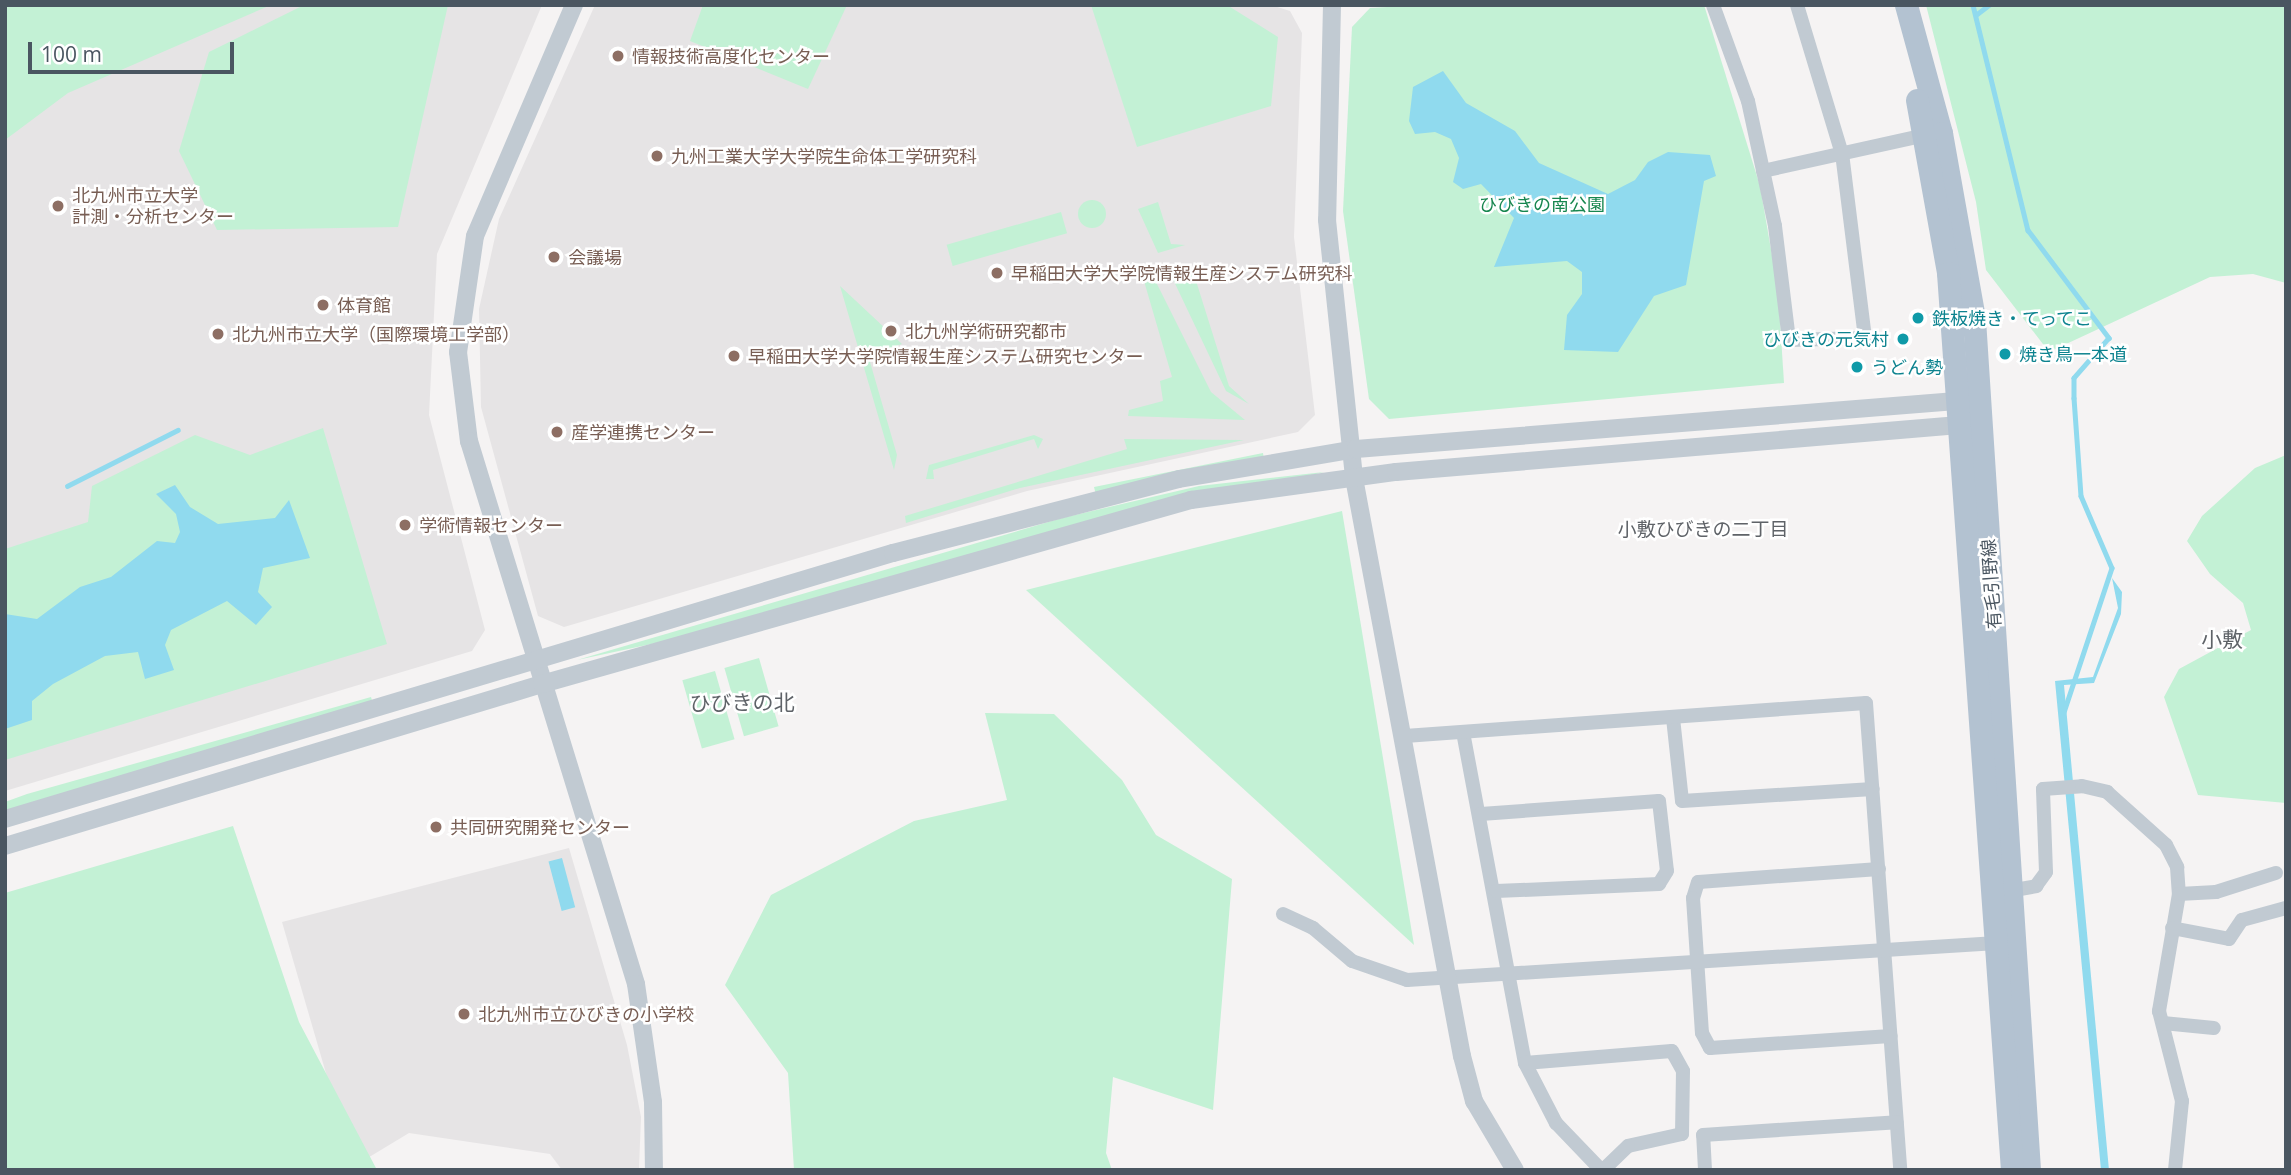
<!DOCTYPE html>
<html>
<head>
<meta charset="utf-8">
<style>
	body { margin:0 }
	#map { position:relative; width:2291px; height:1175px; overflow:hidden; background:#f5f3f3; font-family:"Open Sans","Noto Sans JP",sans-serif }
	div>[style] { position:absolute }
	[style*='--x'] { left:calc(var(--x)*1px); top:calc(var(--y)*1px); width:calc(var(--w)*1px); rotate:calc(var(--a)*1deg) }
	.education>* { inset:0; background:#e6e4e5 }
	.green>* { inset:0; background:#c3f1d5; transform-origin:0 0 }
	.round { border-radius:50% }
	.water>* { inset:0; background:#90daee; transform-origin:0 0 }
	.stream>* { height:4.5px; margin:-2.25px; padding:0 2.25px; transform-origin:2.25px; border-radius:2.25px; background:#90daee }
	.minor>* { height:14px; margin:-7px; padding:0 7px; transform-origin:7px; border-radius:7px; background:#c1cad2 }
	.tertiary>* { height:18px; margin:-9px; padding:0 9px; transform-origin:9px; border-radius:9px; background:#c1cad2 }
	.primary>* { height:23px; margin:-11.5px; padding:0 11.5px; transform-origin:11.5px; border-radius:11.5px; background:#b3c2d1 }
	.dots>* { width:19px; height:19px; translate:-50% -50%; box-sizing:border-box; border:4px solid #fff; border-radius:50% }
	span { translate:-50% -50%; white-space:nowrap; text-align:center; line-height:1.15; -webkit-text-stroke:5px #fff; paint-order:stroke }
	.education-label { font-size:18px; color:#785e54 }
	.left { translate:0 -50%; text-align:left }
	.park-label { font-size:18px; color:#17864f }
	.culture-label { font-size:18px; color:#0d838f }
	.right { translate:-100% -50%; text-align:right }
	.street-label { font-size:18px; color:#4a5661 }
	.neighbourhood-label { font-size:19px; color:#5f6368 }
	.quarter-label { font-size:21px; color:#5f6368 }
	.frame { position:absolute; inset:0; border:7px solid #4a5661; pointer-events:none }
	.scale { position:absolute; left:28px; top:42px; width:206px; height:32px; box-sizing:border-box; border:4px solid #4a5661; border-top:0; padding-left:9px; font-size:21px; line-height:24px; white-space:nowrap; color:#4a5661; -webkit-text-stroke:5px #fff; paint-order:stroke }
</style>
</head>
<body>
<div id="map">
	<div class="education">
		<div style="clip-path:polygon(5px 5px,542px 5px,437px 254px,429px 415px,485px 630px,472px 651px,5px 791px)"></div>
		<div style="clip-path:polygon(595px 5px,1271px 5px,1290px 11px,1302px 33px,1294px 237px,1315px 415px,1298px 432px,1027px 491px,564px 627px,538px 616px,481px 407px,479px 309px,499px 219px)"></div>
		<div style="clip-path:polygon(569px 848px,627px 1045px,641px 1117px,639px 1168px,562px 1170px,550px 1154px,409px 1133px,361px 1162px,348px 1149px,282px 922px)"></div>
	</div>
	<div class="green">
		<div style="clip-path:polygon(5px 5px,271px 5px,68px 93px,5px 140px)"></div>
		<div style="clip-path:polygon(304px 5px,448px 5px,398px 227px,217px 230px,179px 151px,209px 52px)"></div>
		<div style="clip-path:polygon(703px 5px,847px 5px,808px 89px,690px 41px)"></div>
		<div style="clip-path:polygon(1091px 5px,1227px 5px,1278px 37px,1271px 106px,1137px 147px)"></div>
		<div style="clip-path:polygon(1421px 5px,1704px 5px,1760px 186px,1778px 290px,1784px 383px,1389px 419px,1369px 399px,1343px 211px,1352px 27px,1370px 8px)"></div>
		<div style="clip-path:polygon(1926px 5px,2286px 5px,2286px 283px,2253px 274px,2210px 277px,2049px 352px,1986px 270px,1976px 202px)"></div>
		<div class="round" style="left:1078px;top:200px;width:28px;height:28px"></div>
		<div style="clip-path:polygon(1158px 202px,1171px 244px,1185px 245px,1158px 253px,1138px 209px)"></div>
		<div style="left:1061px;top:212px;width:22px;height:119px;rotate:74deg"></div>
		<div style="clip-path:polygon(1192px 268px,1229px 386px,1249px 404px,1226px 391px,1170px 273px)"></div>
		<div style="clip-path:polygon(1154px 278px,1211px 392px,1245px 420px,1128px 416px,1129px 410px,1163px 401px,1160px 381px,1172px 377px,1144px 281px)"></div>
		<div style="clip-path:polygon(840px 286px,902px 344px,868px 355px,897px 455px,894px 470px)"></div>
		<div style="clip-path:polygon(323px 428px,387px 644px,5px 760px,5px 549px,88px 522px,92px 486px,195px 435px,250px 455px)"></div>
		<div style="clip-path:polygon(1034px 435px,1043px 439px,1038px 449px,1034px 439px,933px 470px,934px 479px,926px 479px,929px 465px)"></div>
		<div style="clip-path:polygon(1124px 439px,1244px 440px,1020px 488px,906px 523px,905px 516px,1127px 449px)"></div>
		<div style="clip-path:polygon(1263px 453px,1264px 460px,1096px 495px,1094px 487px)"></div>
		<div style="clip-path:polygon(2286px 455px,2286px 803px,2198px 795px,2164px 697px,2179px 669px,2251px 630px,2243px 603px,2210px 574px,2187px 541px,2202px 516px,2255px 468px)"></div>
		<div style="clip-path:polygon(1324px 472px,698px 634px,577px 660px,1062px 518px,1199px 486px)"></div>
		<div style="clip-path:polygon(1342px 511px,1414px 945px,1026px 590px)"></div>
		<div style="left:759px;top:658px;width:71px;height:36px;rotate:74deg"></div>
		<div style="left:715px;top:671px;width:71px;height:34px;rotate:74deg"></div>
		<div style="clip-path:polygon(371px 697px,373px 704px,5px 812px,5px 802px,27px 794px)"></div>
		<div style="clip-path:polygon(985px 713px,1054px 714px,1122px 780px,1156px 835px,1232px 879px,1213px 1110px,1113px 1077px,1106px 1153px,1112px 1170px,794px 1170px,788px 1073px,725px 985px,771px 895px,914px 821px,1007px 800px)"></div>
		<div style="clip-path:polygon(233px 826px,299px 1022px,377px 1170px,5px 1170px,5px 893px)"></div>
	</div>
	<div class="water">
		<div style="clip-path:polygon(1443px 71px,1466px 103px,1515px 131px,1539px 163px,1608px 194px,1635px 180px,1648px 162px,1668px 152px,1710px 155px,1716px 176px,1704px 181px,1686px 285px,1654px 296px,1618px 352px,1564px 350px,1567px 315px,1582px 294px,1582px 272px,1567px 261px,1494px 267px,1514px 218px,1481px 184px,1463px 189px,1453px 182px,1459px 158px,1451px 139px,1435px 132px,1415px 134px,1409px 121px,1413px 87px)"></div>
		<div style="clip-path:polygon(175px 485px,190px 507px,218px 524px,275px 518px,289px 500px,310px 558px,263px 568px,258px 592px,272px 607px,256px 625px,227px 601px,171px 630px,165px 645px,174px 670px,145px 679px,138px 652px,105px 656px,53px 684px,32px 701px,32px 720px,5px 729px,5px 614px,37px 619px,80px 587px,111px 577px,157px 541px,175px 543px,180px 532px,176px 514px,156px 494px)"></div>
		<div style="clip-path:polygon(2112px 578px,2122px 592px,2121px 614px,2094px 683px,2064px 685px,2109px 1170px,2101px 1170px,2055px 681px,2093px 677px,2118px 608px)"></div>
		<div style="left:562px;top:858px;width:51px;height:14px;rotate:75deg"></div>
	</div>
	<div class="stream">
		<div style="--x:1973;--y:5;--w:232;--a:76.3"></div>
		<div style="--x:2028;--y:230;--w:135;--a:53.1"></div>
		<div style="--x:2109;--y:338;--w:53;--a:131.2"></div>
		<div style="--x:2074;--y:378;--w:20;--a:90"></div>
		<div style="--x:2074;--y:398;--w:98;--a:85.9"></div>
		<div style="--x:2081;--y:496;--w:78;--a:66.7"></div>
		<div style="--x:2112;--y:568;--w:152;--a:108.4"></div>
		<div style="--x:1977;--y:14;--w:15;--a:-37"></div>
		<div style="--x:67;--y:486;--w:124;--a:-26.8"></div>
	</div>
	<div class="minor">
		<div style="--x:1713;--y:5;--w:102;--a:70"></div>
		<div style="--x:1748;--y:101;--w:128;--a:77.8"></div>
		<div style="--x:1775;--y:226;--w:115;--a:83"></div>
		<div style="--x:1789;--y:340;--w:76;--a:-1.5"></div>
		<div style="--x:1865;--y:338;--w:185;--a:-97.1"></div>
		<div style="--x:1842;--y:154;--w:156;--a:-106.8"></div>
		<div style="--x:1763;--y:171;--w:166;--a:-12.5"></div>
		<div style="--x:1673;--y:718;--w:83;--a:83.8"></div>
		<div style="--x:1682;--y:801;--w:191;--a:-3.6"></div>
		<div style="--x:1463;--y:732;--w:337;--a:79.4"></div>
		<div style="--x:1525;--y:1063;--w:68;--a:62.7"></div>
		<div style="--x:1556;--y:1123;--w:65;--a:46.2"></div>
		<div style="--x:1405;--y:736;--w:462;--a:-4.1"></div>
		<div style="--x:1866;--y:703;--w:468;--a:85.8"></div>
		<div style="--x:1481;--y:814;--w:178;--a:-4.2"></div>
		<div style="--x:1659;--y:801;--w:70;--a:83.5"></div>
		<div style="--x:1667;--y:871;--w:15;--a:122"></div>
		<div style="--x:1659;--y:884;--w:163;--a:177.5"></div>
		<div style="--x:1879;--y:869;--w:181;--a:175.9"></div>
		<div style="--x:1698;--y:882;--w:17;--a:107"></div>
		<div style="--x:1693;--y:898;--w:135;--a:86.2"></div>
		<div style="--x:1702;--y:1033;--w:17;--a:62"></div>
		<div style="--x:1710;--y:1048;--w:181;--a:-3.8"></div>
		<div style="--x:2003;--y:892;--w:34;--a:-10"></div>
		<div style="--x:2036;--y:886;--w:17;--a:-54"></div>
		<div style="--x:2046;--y:872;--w:83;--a:-92.1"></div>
		<div style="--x:2043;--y:789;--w:39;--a:-4"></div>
		<div style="--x:2082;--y:786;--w:26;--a:13"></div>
		<div style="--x:2107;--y:792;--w:79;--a:41.9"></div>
		<div style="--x:2166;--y:845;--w:25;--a:63"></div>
		<div style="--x:2177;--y:867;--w:27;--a:86"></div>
		<div style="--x:2179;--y:894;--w:119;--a:99.7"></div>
		<div style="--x:2159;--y:1011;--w:93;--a:75.7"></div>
		<div style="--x:2182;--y:1101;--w:69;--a:95.8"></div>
		<div style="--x:2179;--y:894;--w:37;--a:-3"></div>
		<div style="--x:2216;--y:892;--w:63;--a:-17.6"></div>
		<div style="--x:1283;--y:914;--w:33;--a:25"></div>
		<div style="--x:1313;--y:928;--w:51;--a:40.2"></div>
		<div style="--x:1352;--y:961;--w:58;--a:19.1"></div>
		<div style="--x:1407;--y:980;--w:591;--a:-3.59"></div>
		<div style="--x:2172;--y:928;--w:58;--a:10.9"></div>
		<div style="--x:2229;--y:939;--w:23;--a:-56"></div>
		<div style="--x:2242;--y:920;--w:46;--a:-15.3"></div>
		<div style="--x:2163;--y:1023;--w:51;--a:5.6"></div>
		<div style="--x:1525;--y:1063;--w:147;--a:-4.7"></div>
		<div style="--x:1672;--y:1051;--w:23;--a:61"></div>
		<div style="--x:1683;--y:1071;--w:63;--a:90.9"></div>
		<div style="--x:1682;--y:1134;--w:55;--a:167.5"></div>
		<div style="--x:1628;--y:1146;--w:35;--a:136"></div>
		<div style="--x:1705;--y:1170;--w:35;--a:-93"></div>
		<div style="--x:1703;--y:1135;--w:194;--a:-3.8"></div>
	</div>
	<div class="tertiary">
		<div style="--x:574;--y:5;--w:251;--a:113.2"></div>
		<div style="--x:475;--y:236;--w:117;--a:98.3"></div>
		<div style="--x:458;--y:352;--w:90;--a:83"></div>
		<div style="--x:469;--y:441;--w:568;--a:72.9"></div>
		<div style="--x:636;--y:984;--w:119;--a:81.8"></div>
		<div style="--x:653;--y:1102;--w:68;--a:89.2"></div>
		<div style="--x:1332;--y:5;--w:215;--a:91.3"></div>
		<div style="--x:1327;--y:220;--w:259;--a:84"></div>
		<div style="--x:1354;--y:478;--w:588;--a:79.42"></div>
		<div style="--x:1462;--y:1056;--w:47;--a:75.1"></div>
		<div style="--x:1474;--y:1101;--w:80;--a:59.3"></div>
		<div style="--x:5;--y:819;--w:927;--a:-16.68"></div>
		<div style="--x:893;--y:553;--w:295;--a:-14.5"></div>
		<div style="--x:1179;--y:479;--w:180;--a:-9.6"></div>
		<div style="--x:1356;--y:449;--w:602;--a:-4.57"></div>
		<div style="--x:1956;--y:401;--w:14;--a:39"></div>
		<div style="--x:5;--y:846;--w:561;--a:-16.79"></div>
		<div style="--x:542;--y:684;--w:675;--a:-15.83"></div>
		<div style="--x:1191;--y:500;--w:207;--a:-7.8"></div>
		<div style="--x:1396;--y:472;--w:577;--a:-4.77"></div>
	</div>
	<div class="primary">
		<div style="--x:1906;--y:5;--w:133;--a:74.7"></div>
		<div style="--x:1941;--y:133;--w:189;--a:79.9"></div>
		<div style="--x:1974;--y:319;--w:853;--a:86.3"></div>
		<div style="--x:1917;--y:100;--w:176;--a:79.8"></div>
		<div style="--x:1948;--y:273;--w:899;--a:85.92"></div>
	</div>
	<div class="dots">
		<div style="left:618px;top:56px;background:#8d6e63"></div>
		<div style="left:657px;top:156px;background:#8d6e63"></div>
		<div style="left:58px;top:206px;background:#8d6e63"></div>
		<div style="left:554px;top:257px;background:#8d6e63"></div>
		<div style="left:997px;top:273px;background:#8d6e63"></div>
		<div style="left:323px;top:305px;background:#8d6e63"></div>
		<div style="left:1918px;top:318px;background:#0f9aa8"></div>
		<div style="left:891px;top:331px;background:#8d6e63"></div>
		<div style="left:218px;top:334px;background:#8d6e63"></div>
		<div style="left:1903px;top:339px;background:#0f9aa8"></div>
		<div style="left:2005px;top:354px;background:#0f9aa8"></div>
		<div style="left:734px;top:356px;background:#8d6e63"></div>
		<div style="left:1857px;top:367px;background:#0f9aa8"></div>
		<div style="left:557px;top:432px;background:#8d6e63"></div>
		<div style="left:405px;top:525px;background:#8d6e63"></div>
		<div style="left:436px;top:827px;background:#8d6e63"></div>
		<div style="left:464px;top:1014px;background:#8d6e63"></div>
	</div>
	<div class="education-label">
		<span class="left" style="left:632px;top:56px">情報技術高度化センター</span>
		<span class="left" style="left:671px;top:156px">九州工業大学大学院生命体工学研究科</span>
		<span class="left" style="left:72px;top:206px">北九州市立大学<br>計測・分析センター</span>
		<span class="left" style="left:568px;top:257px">会議場</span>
		<span class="left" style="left:1011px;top:273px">早稲田大学大学院情報生産システム研究科</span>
		<span class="left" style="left:337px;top:305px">体育館</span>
		<span class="left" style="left:905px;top:331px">北九州学術研究都市</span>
		<span class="left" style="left:232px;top:334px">北九州市立大学（国際環境工学部）</span>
		<span class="left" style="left:748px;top:356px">早稲田大学大学院情報生産システム研究センター</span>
		<span class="left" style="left:571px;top:432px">産学連携センター</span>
		<span class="left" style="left:419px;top:525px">学術情報センター</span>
		<span class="left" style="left:450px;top:827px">共同研究開発センター</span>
		<span class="left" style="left:478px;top:1014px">北九州市立ひびきの小学校</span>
	</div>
	<div class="park-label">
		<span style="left:1542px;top:204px">ひびきの南公園</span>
	</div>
	<div class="culture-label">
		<span class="left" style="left:1932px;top:318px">鉄板焼き・てってこ</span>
		<span class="right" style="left:1889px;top:339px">ひびきの元気村</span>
		<span class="left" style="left:2019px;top:354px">焼き鳥一本道</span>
		<span class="left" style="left:1871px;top:367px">うどん勢</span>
	</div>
	<div class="street-label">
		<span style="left:1991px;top:584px;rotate:-94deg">有毛引野線</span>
	</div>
	<div class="neighbourhood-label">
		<span style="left:1703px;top:530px">小敷ひびきの二丁目</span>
	</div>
	<div class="quarter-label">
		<span style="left:2222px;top:639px">小敷</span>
		<span style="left:742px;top:702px">ひびきの北</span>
	</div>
	<div class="frame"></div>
	<div class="scale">100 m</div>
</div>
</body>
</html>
